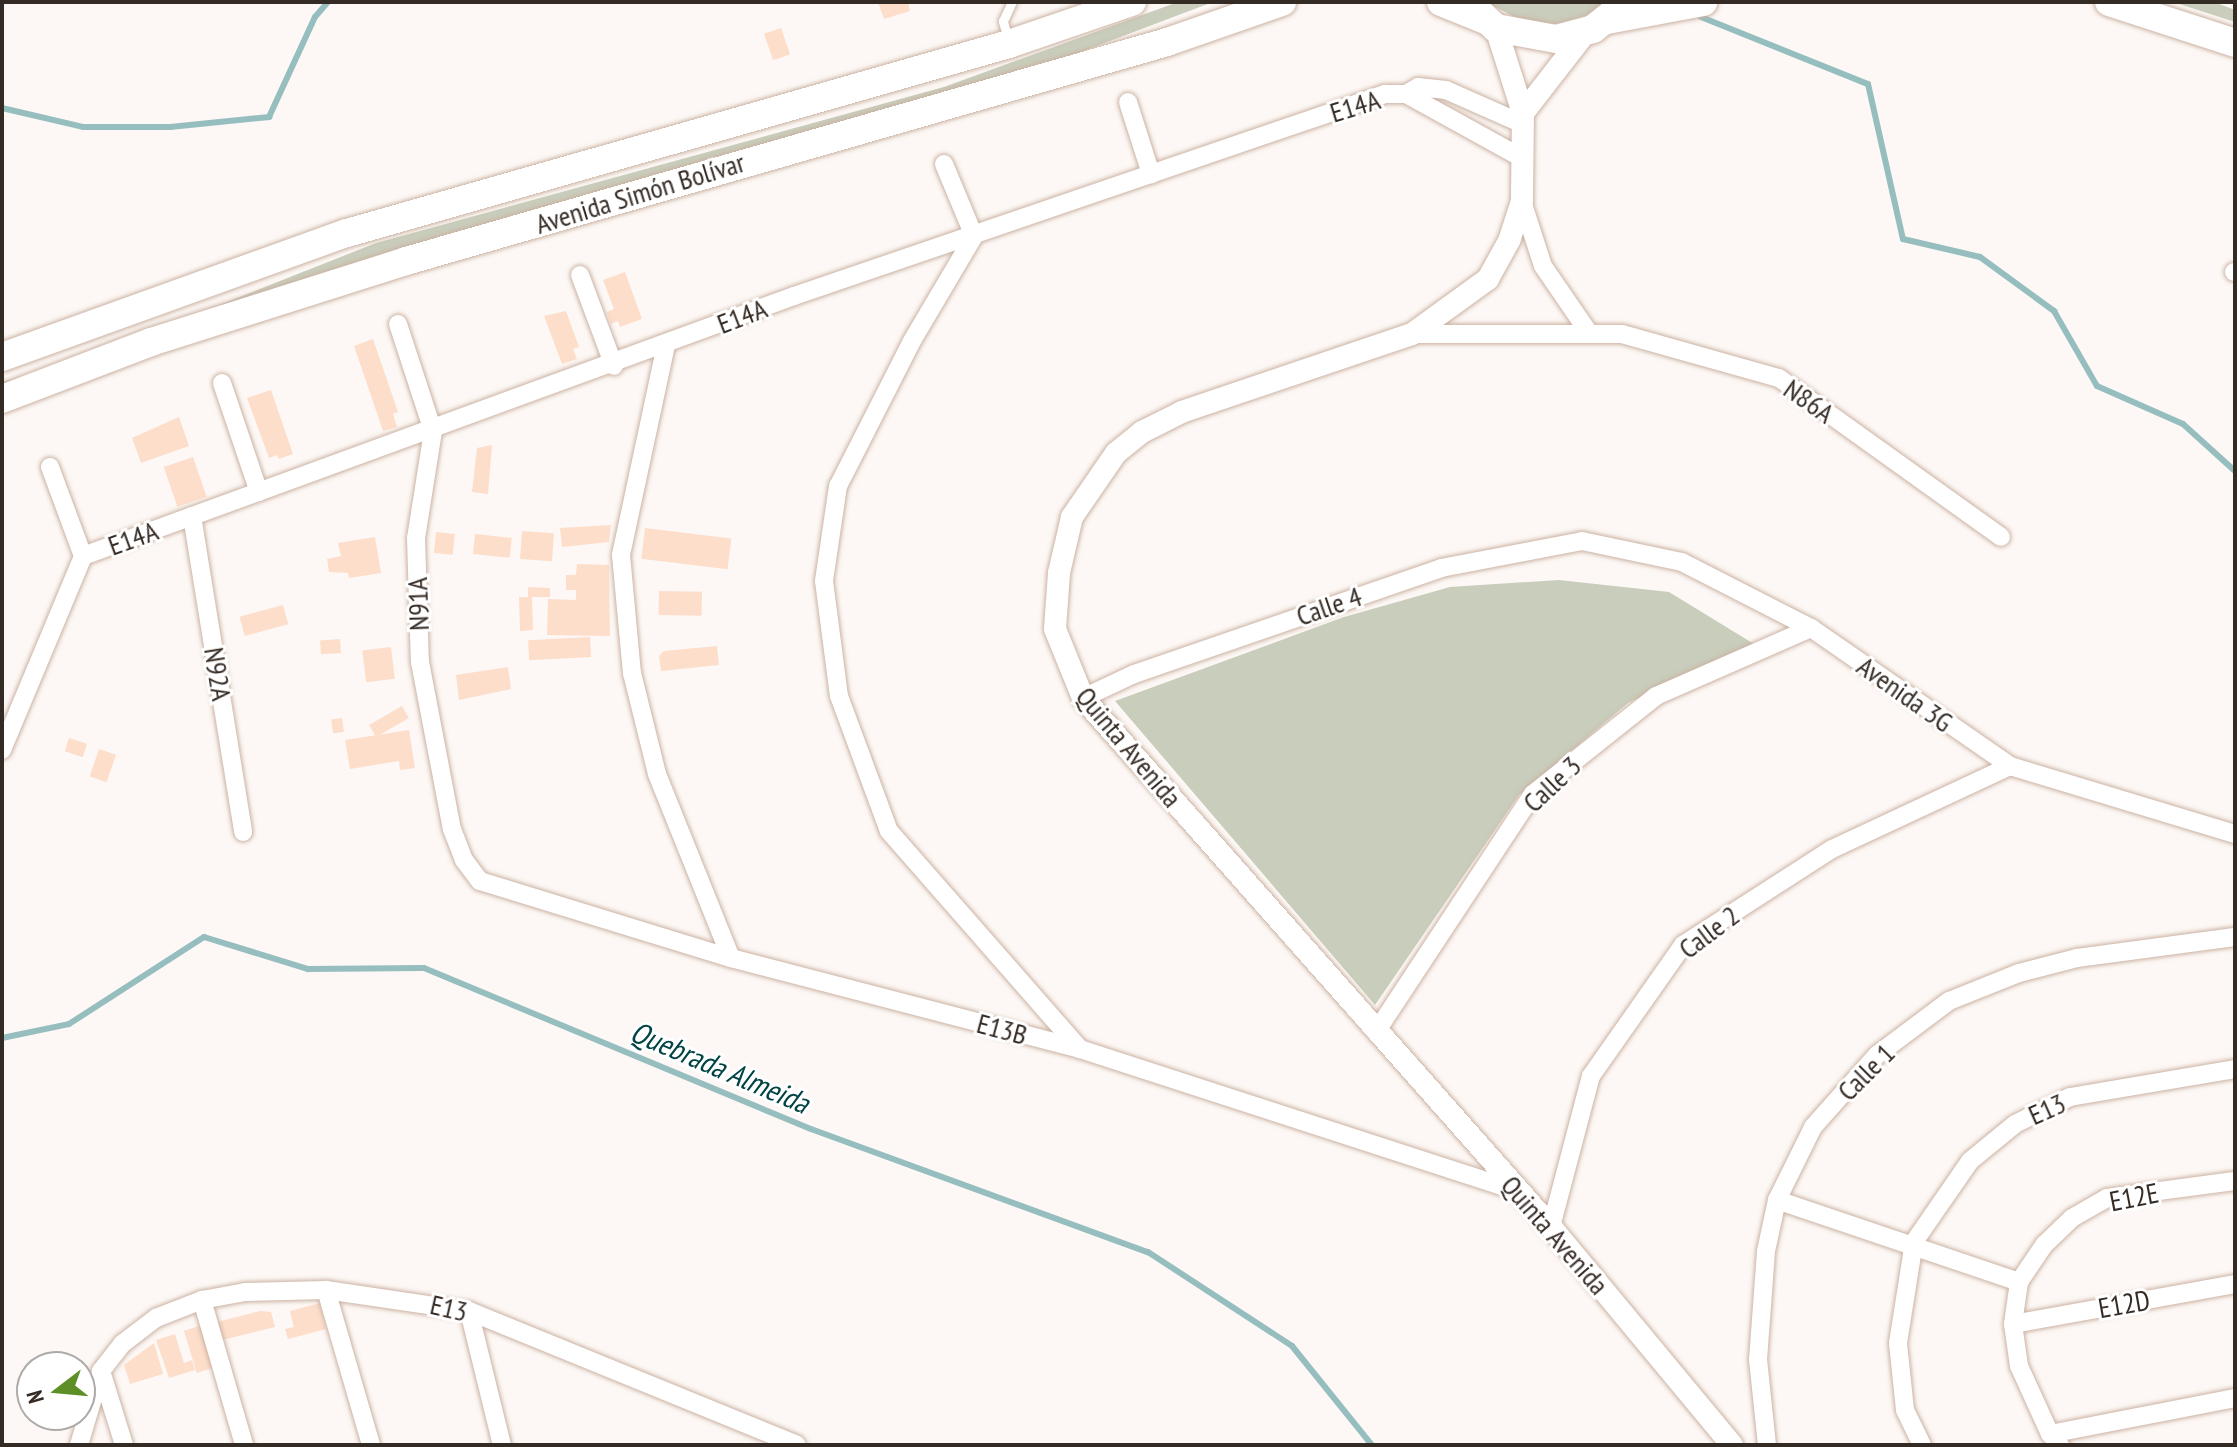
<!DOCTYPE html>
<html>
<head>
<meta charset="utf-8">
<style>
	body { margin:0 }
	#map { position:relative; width:2237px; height:1447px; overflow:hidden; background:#fdf8f5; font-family:"PT Sans Narrow",sans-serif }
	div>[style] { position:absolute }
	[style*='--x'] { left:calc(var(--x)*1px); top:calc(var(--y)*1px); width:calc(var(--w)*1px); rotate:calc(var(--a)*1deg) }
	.green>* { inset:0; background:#c9cdbb }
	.stream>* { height:6px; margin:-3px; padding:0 3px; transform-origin:3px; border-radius:3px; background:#96bebe }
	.building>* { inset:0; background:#fddecb; transform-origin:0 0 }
	.roads { filter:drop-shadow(0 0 2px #cbb2a3) drop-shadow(0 0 2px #cbb2a3) }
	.service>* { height:9px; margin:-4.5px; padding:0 4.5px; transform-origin:4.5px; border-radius:4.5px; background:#fff }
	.minor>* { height:18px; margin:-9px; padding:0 9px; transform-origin:9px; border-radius:9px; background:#fff }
	.tertiary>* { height:22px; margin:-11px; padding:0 11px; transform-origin:11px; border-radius:11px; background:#fff }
	.trunk>* { height:28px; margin:-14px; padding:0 14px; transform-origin:14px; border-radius:14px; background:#fff }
	span { translate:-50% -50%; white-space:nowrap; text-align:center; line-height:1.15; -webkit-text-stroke:6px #fff; paint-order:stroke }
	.street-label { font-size:28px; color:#352b25 }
	.water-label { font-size:30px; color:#024344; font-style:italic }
	.frame { position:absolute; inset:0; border:4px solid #352b25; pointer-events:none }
	.north { position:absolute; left:16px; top:1351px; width:80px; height:80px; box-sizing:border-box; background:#fff; border:2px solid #aeaaa8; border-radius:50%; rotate:254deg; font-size:22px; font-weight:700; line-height:32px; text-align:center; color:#352b25 }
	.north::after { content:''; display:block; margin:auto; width:28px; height:36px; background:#5d8f26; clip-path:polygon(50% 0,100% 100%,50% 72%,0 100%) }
</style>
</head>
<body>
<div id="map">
	<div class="green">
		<div style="clip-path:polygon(1178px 2px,1213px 2px,1007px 80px,2px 400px,2px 382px,65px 366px,376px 243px,944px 87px)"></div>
		<div style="clip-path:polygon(1486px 2px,1607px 2px,1588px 15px,1556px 24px,1524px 22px)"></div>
		<div style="clip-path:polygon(2173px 2px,2214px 2px,2235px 10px,2235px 22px)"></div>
		<div style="clip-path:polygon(1559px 580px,1669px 592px,1754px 644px,1628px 703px,1519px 795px,1375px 1005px,1115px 701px,1344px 617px,1450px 587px)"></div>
	</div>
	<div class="stream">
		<div style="--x:1701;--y:17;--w:180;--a:21.9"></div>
		<div style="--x:1868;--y:84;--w:159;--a:77.3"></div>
		<div style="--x:1903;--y:239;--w:79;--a:13.2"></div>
		<div style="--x:1980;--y:257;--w:92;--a:36.1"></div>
		<div style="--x:2054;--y:311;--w:86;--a:60.2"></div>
		<div style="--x:2097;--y:386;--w:94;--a:23.8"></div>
		<div style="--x:2183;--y:424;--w:70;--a:42.1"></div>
		<div style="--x:2;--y:108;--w:83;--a:13.2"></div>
		<div style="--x:83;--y:127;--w:87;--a:0"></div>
		<div style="--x:170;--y:127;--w:100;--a:-5.8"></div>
		<div style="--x:269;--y:117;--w:110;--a:-65.3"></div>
		<div style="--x:315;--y:17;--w:20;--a:-49"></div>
		<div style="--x:2;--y:1038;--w:68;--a:-11.8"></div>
		<div style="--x:69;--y:1024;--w:161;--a:-32.8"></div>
		<div style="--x:204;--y:937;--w:109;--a:17.1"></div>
		<div style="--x:308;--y:969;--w:116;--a:-0.5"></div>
		<div style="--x:424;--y:968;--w:419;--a:22.6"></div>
		<div style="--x:811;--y:1129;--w:359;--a:20.1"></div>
		<div style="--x:1148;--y:1252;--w:172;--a:33.1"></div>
		<div style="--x:1292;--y:1346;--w:127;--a:51.1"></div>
	</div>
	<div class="building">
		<div style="clip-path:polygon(878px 2px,908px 2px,910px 11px,884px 19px)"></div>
		<div style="left:781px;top:28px;width:28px;height:18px;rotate:71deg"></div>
		<div style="clip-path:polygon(625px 272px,642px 319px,620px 327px,618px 321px,611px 324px,607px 312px,614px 309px,603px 280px)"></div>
		<div style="clip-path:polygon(566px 311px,579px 347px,573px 349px,577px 359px,562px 364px,544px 316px)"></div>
		<div style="clip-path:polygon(373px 339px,398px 412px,393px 414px,397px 427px,383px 431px,354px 346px)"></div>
		<div style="clip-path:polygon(271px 390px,293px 454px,279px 459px,277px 455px,269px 458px,247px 398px)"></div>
		<div style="clip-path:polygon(179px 417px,189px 446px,141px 463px,132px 438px)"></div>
		<div style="clip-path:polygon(492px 445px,488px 494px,472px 492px,477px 448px)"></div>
		<div style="left:193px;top:457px;width:42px;height:31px;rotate:71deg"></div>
		<div style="clip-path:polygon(611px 525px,609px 542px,562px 547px,560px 528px)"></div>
		<div style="left:645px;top:528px;width:87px;height:31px;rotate:7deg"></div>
		<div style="left:522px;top:531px;width:32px;height:28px;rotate:4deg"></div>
		<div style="left:436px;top:532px;width:19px;height:21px;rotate:6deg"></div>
		<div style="left:475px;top:534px;width:37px;height:20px;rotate:6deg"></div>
		<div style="clip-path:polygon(375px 537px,381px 573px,349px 578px,348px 573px,329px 572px,327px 559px,341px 556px,338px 543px)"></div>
		<div style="clip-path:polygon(577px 564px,609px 565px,610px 636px,547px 635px,548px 599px,576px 600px,576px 590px,566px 590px,566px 575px,576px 575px)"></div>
		<div style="clip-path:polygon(528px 587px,550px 588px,550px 597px,532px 597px,533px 630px,520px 631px,519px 597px,528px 597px)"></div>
		<div style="left:659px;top:591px;width:43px;height:24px;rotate:1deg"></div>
		<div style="left:283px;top:605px;width:20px;height:45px;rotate:75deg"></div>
		<div style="left:590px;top:637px;width:20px;height:62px;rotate:87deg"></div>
		<div style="left:340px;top:639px;width:14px;height:20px;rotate:86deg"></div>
		<div style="clip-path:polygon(717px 646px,719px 665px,661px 671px,659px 656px,664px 651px)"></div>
		<div style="left:391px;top:647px;width:32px;height:29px;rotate:83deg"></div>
		<div style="clip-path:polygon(508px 667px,511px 689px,459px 700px,456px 675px)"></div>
		<div style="left:402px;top:706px;width:14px;height:38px;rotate:60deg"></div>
		<div style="left:342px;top:718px;width:14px;height:11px;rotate:82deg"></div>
		<div style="clip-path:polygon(409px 730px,415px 768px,400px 770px,399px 761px,350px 769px,345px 740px)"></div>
		<div style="left:69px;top:738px;width:19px;height:14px;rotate:18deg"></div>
		<div style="left:99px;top:749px;width:18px;height:29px;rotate:19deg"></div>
		<div style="clip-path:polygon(320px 1303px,326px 1329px,288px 1339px,285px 1329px,294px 1327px,290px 1311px)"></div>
		<div style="clip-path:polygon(260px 1311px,271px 1312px,275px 1327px,222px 1340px,217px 1322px)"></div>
		<div style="left:203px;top:1325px;width:44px;height:20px;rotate:73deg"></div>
		<div style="clip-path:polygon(175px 1334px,184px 1363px,192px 1360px,195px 1370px,169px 1378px,156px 1340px)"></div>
		<div style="clip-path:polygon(154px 1343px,163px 1374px,130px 1384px,124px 1365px)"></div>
	</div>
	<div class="roads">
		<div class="service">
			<div style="--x:1008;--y:39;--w:19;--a:-106"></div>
			<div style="--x:1003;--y:21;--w:21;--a:-65"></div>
		</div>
		<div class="minor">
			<div style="--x:1406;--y:94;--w:130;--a:28.9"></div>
			<div style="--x:1128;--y:102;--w:76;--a:72.3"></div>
			<div style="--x:944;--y:164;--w:78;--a:67.4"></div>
			<div style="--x:974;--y:236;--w:122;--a:120.6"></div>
			<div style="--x:912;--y:341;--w:163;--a:117"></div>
			<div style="--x:838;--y:486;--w:96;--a:98.4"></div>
			<div style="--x:824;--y:581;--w:116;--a:82.6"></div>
			<div style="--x:839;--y:696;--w:144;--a:69.7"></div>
			<div style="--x:889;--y:831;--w:290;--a:48.8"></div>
			<div style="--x:1522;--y:201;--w:68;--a:72.1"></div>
			<div style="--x:1543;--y:266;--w:78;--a:55.5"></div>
			<div style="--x:2234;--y:272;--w:1;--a:0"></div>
			<div style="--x:580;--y:275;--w:97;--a:69.5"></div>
			<div style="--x:398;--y:324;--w:113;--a:71.9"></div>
			<div style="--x:433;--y:431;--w:108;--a:99"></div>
			<div style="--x:416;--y:538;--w:124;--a:88.2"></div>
			<div style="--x:420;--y:662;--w:170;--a:79.2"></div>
			<div style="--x:452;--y:829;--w:33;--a:69"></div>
			<div style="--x:464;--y:860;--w:26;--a:53"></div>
			<div style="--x:480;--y:881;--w:263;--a:17.1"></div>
			<div style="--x:731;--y:958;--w:361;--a:14.6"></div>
			<div style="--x:1080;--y:1049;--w:462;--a:18"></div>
			<div style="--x:1412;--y:334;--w:210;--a:0"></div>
			<div style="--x:1622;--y:334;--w:163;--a:15.7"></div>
			<div style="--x:1779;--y:378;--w:273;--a:35.6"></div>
			<div style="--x:666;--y:345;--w:215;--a:102.1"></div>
			<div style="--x:621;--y:555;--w:119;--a:84.7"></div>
			<div style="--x:632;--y:673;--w:104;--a:76.1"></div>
			<div style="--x:657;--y:774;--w:198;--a:68.1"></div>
			<div style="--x:222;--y:383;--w:115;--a:71.3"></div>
			<div style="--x:50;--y:467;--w:95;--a:69.7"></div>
			<div style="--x:192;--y:516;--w:320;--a:80.8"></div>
			<div style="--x:83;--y:556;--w:757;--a:-20.09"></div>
			<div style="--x:794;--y:296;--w:625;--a:-18.87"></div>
			<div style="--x:1385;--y:94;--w:21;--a:0"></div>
			<div style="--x:1406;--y:94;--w:14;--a:-30"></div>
			<div style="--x:1418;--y:87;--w:28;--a:6"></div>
			<div style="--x:1446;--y:90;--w:84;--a:23.8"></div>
			<div style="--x:1083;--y:698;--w:56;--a:-25.2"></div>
			<div style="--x:1134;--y:674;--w:325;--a:-19"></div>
			<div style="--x:1441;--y:568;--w:144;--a:-10.8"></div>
			<div style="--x:1582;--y:541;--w:102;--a:11.9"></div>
			<div style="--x:1682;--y:562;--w:145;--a:27.1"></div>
			<div style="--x:1811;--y:628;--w:242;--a:34.7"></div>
			<div style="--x:2010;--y:766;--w:235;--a:16.8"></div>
			<div style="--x:2;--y:750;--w:210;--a:-67.3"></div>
			<div style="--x:1376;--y:1032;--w:285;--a:-56.6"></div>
			<div style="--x:1533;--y:794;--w:157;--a:-38.5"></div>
			<div style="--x:1656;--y:696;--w:169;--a:-23.7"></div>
			<div style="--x:1777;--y:1200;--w:256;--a:18.7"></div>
			<div style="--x:1551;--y:1227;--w:156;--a:-75.2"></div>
			<div style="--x:1591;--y:1076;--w:160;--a:-54.9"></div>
			<div style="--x:1683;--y:945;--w:177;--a:-32.8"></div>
			<div style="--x:1832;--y:849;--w:196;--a:-25"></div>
			<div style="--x:326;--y:1290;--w:161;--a:73.8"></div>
			<div style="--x:202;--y:1300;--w:151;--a:73.8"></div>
			<div style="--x:469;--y:1311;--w:138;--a:76.2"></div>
			<div style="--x:2013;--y:1324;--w:226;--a:-10.2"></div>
			<div style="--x:101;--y:1371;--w:77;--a:72.7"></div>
			<div style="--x:2050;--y:1434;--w:188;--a:-11"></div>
			<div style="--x:79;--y:1445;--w:77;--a:-73.4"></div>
			<div style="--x:101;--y:1371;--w:34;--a:-52"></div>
			<div style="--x:122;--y:1344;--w:43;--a:-37.4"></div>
			<div style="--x:156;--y:1318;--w:49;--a:-21.4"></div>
			<div style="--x:202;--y:1300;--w:44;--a:-10.5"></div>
			<div style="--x:245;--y:1292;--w:81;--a:-1.4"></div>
			<div style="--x:326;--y:1290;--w:145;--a:8.4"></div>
			<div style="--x:469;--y:1311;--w:354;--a:22.2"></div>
			<div style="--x:1767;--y:1445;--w:85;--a:-96"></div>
			<div style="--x:1758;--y:1360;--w:109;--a:-85.8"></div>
			<div style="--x:1766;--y:1251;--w:52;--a:-77.8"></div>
			<div style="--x:1777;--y:1200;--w:81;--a:-63.7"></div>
			<div style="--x:1813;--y:1127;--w:96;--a:-48.4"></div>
			<div style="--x:1877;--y:1055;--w:90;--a:-36.9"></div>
			<div style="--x:1949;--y:1001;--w:75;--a:-21.8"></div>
			<div style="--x:2019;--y:973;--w:60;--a:-14.5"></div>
			<div style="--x:2077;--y:958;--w:159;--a:-7.6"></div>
			<div style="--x:1922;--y:1445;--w:39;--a:-116"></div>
			<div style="--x:1905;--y:1410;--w:67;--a:-96"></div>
			<div style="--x:1898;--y:1343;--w:102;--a:-81"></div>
			<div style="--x:1914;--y:1242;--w:98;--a:-55.3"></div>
			<div style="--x:1970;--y:1161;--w:58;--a:-39.4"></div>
			<div style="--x:2015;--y:1124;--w:61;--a:-26.1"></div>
			<div style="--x:2070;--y:1097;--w:167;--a:-9.6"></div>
			<div style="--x:2060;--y:1445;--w:15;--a:-132"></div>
			<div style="--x:2050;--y:1434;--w:75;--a:-114.5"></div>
			<div style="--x:2019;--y:1366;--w:42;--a:-98.1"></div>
			<div style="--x:2013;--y:1324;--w:42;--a:-81.9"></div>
			<div style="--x:2019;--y:1282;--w:45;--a:-56"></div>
			<div style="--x:2044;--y:1245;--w:39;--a:-44"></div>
			<div style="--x:2072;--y:1218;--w:40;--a:-29.7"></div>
			<div style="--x:2107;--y:1198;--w:129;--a:-7.6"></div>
		</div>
		<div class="tertiary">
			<div style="--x:1496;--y:28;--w:89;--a:72.4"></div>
			<div style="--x:1523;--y:113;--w:88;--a:90.7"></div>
			<div style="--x:1522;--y:201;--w:40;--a:108"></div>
			<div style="--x:1510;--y:239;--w:46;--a:118.8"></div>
			<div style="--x:1488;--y:279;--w:94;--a:144.1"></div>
			<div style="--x:1412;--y:334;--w:243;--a:161.3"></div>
			<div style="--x:1182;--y:412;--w:45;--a:153.4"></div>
			<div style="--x:1142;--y:432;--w:33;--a:141"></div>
			<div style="--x:1116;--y:453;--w:78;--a:124.5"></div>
			<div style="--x:1072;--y:517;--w:57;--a:103.1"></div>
			<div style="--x:1059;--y:573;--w:56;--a:94.1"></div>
			<div style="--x:1055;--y:629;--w:74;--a:67.9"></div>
			<div style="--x:1083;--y:698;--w:706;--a:48.5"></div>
			<div style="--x:1551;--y:1227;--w:283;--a:50.3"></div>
			<div style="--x:1523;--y:113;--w:101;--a:-52.2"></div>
		</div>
		<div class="trunk">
			<div style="--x:1441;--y:2;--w:48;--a:22.2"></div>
			<div style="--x:1468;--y:2;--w:38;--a:43"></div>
			<div style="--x:1496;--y:28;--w:61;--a:10.4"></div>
			<div style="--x:1556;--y:39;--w:38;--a:-15"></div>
			<div style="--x:1593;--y:29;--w:43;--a:-38.5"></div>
			<div style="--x:2109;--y:2;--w:133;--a:18"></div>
			<div style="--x:1607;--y:20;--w:98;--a:-10.6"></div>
			<div style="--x:2;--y:357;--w:367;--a:-19.8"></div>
			<div style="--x:347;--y:233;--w:688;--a:-15.93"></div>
			<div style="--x:1009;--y:44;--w:130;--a:-18.9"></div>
			<div style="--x:2;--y:399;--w:160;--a:-20.9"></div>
			<div style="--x:151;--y:342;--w:268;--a:-17.6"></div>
			<div style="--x:406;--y:261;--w:792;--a:-16.05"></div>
			<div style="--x:1167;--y:42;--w:122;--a:-19.2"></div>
		</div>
	</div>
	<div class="street-label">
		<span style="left:1355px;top:106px;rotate:-17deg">E14A</span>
		<span style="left:640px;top:193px;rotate:-17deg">Avenida Simón Bolívar</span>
		<span style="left:742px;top:316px;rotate:-21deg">E14A</span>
		<span style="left:1809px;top:401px;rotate:35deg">N86A</span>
		<span style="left:133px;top:538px;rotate:-20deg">E14A</span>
		<span style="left:418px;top:604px;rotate:-92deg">N91A</span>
		<span style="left:1329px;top:606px;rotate:-19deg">Calle 4</span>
		<span style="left:218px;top:674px;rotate:81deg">N92A</span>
		<span style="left:1905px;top:694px;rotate:35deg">Avenida 3G</span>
		<span style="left:1129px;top:747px;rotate:50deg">Quinta Avenida</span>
		<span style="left:1552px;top:784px;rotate:-43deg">Calle 3</span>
		<span style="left:1709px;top:932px;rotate:-37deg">Calle 2</span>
		<span style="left:1002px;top:1029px;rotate:15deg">E13B</span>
		<span style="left:1866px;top:1072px;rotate:-45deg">Calle 1</span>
		<span style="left:2047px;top:1109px;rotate:-24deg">E13</span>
		<span style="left:2134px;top:1197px;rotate:-11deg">E12E</span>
		<span style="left:1555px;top:1235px;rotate:49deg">Quinta Avenida</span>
		<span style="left:2124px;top:1304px;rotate:-10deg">E12D</span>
		<span style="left:449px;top:1308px;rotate:13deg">E13</span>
	</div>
	<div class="water-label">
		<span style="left:720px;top:1067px;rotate:23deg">Quebrada Almeida</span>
	</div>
	<div class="frame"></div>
	<div class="north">N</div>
</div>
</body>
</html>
